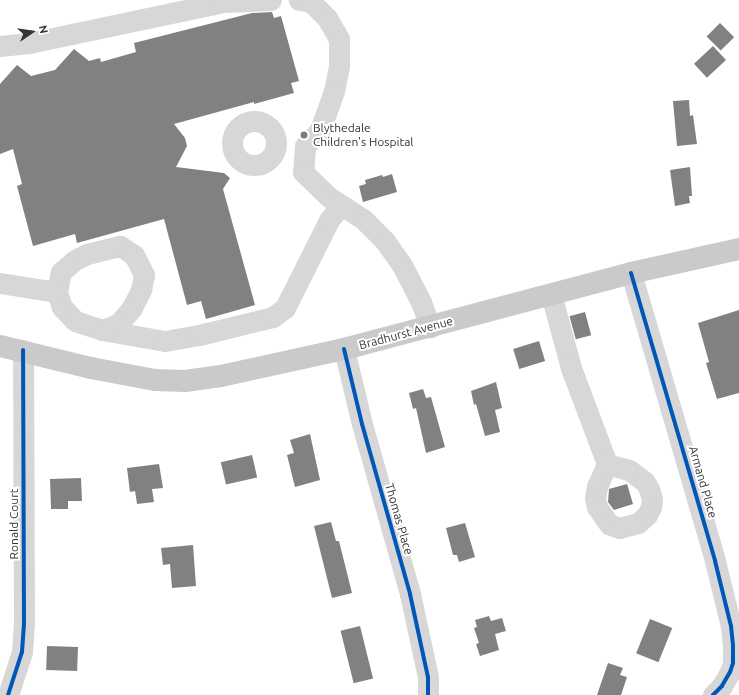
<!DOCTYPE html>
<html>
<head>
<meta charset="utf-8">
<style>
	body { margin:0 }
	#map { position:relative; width:739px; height:695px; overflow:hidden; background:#fff; font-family:Ubuntu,sans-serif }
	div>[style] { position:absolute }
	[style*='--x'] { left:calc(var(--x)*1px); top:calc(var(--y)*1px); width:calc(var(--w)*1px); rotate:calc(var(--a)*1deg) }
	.building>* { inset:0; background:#818181; transform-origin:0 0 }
	.minor>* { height:21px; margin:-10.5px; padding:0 10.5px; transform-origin:10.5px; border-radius:10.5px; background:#d7d7d7 }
	.minor>.ring { margin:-10.5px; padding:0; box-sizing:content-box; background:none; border:21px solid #d7d7d7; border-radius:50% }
	.major>* { height:22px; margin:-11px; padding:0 11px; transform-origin:11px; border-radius:11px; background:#cacaca }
	.cycleway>* { height:4px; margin:-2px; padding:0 2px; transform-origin:2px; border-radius:2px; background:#0057b8 }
	.dots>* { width:11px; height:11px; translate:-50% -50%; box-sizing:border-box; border:2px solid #fff; border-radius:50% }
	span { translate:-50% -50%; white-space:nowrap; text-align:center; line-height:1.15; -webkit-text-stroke:4px #fff; paint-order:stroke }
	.poi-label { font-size:12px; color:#333 }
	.left { translate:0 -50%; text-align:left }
	.street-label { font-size:12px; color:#333 }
	.north { position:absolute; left:12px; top:12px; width:40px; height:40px; -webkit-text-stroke:3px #fff; paint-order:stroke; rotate:77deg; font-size:11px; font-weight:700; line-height:16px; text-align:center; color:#333 }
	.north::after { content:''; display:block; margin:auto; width:14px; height:18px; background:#333; clip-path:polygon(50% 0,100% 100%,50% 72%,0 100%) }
</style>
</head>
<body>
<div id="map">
	<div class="building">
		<div style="clip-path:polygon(272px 12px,274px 18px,281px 16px,299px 81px,291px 83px,294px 93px,254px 104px,254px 102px,174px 124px,185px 138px,187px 146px,176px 167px,224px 173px,230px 178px,223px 189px,255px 305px,206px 319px,201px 301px,187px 305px,164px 219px,77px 243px,75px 234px,33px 246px,17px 186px,22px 184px,13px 149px,0 154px,0 84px,17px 65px,31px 76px,55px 70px,74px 49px,89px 61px,100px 58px,101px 62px,136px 52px,134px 43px,252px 13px)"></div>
		<div style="left:720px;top:23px;width:20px;height:19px;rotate:45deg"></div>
		<div style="left:713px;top:46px;width:19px;height:26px;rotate:47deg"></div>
		<div style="clip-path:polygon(689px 100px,690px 116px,693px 115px,697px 144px,677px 146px,673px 101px)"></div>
		<div style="clip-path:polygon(690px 167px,692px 196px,689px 196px,690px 203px,675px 206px,670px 170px)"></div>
		<div style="clip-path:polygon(392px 174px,397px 192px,363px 202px,359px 186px,366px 184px,365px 180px,382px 175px,383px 177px)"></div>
		<div style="clip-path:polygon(739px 310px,739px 393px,717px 399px,706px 363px,709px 362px,698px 323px)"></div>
		<div style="left:585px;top:312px;width:24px;height:16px;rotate:75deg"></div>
		<div style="left:539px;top:341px;width:21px;height:27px;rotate:73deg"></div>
		<div style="clip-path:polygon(496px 382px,502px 408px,495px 410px,500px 432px,485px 436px,476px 404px,474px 405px,471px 391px)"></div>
		<div style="clip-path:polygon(423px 389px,426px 398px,431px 397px,445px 447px,426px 453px,416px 408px,413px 409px,409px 393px)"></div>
		<div style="clip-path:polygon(310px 434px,320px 480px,295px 487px,287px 455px,294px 453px,290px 440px)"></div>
		<div style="left:252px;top:455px;width:23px;height:32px;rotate:77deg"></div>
		<div style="clip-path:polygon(159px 464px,163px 488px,152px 489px,154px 502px,137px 504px,135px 491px,130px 492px,127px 468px)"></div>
		<div style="clip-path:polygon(81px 478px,82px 501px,68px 501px,68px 509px,51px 509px,50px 479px)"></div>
		<div style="clip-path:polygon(627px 484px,633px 504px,614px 510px,608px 502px,609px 489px)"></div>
		<div style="clip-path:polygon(331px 522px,336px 541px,339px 541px,352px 593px,332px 598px,314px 526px)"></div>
		<div style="clip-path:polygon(465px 523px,475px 557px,459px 562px,457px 555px,453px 555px,446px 528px)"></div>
		<div style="clip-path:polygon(193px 545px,196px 586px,172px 588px,170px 564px,163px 565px,161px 548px)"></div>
		<div style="clip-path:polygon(489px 616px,491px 621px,502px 618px,506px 631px,495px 634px,499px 650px,480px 656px,476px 644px,479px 643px,474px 628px,477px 627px,475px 620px)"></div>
		<div style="left:650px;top:619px;width:24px;height:37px;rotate:22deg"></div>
		<div style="left:360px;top:626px;width:54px;height:20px;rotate:76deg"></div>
		<div style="left:47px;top:646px;width:31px;height:24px;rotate:2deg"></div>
		<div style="clip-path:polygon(608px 663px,623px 668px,620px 675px,627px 677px,621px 695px,597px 695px)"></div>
	</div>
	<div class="minor">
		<div style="--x:299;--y:0;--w:12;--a:9"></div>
		<div style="--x:311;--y:2;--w:23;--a:45"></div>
		<div style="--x:327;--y:18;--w:24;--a:60"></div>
		<div style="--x:339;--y:39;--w:27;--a:90"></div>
		<div style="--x:339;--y:66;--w:25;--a:101"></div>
		<div style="--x:334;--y:91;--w:41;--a:109.7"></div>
		<div style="--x:320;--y:130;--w:22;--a:133"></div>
		<div style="--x:305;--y:146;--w:26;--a:94"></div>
		<div style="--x:303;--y:172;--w:36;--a:44"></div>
		<div style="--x:329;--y:197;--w:40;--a:32.9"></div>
		<div style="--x:363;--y:219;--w:31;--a:45"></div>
		<div style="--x:385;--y:241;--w:29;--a:55"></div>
		<div style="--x:402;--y:265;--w:42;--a:62.8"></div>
		<div style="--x:421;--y:302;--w:27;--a:70"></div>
		<div style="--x:0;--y:46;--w:29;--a:-6"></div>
		<div style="--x:29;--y:43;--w:198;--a:-11.9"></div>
		<div style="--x:223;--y:2;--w:48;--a:-2.4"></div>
		<div class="ring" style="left:232px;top:121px;width:23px;height:23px"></div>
		<div style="--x:631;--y:273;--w:300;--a:73.7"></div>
		<div style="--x:715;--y:561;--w:67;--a:76.2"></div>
		<div style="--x:731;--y:626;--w:19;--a:84"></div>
		<div style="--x:733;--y:645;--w:18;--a:90"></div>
		<div style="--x:733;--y:663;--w:9;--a:108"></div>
		<div style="--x:730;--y:672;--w:16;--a:120"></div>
		<div style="--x:722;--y:686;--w:13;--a:135"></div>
		<div style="--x:0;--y:283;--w:58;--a:9"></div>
		<div style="--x:57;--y:292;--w:16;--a:72"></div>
		<div style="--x:62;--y:307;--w:19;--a:47"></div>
		<div style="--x:75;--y:321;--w:28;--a:18"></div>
		<div style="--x:102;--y:330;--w:64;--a:9.9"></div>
		<div style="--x:165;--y:341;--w:35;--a:-10"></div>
		<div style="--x:199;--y:335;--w:76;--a:-13.7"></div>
		<div style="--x:273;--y:317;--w:15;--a:-37"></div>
		<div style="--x:285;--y:308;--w:98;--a:-63.4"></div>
		<div style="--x:329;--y:220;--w:19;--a:-51"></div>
		<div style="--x:57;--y:292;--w:20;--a:-79"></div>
		<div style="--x:61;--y:272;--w:18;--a:-41"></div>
		<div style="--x:75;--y:260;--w:13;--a:-27"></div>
		<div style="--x:87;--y:254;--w:34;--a:-14"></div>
		<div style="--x:120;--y:246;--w:17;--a:33"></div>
		<div style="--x:134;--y:255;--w:22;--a:63"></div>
		<div style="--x:144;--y:275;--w:15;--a:101"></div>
		<div style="--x:141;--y:290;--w:20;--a:117"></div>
		<div style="--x:132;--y:308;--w:21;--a:131"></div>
		<div style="--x:118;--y:324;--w:17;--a:159"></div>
		<div style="--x:551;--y:294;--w:77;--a:74.9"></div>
		<div style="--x:571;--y:368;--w:103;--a:69.4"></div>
		<div style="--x:607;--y:464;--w:24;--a:114"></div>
		<div style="--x:597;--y:486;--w:12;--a:99"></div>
		<div style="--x:595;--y:498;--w:9;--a:77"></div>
		<div style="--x:597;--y:507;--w:21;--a:55"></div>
		<div style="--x:609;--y:524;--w:11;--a:22"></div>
		<div style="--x:619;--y:528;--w:20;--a:-15"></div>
		<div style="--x:638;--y:523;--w:12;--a:-42"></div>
		<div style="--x:647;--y:515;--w:9;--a:-63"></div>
		<div style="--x:651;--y:507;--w:8;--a:-83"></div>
		<div style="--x:652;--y:499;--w:10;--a:-107"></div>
		<div style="--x:649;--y:489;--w:8;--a:-120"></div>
		<div style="--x:645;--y:482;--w:20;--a:-143"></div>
		<div style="--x:629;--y:470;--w:23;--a:-165"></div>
		<div style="--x:344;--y:349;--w:77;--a:76.5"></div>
		<div style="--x:362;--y:424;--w:177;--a:74.2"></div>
		<div style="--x:410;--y:594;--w:85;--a:77.8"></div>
		<div style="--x:428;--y:677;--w:18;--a:90"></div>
		<div style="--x:8;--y:695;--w:45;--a:-72"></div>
		<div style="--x:22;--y:652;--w:29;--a:-86"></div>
		<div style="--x:24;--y:623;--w:273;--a:-90.2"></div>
	</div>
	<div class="major">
		<div style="--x:0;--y:346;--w:94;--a:13.6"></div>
		<div style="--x:91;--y:368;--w:65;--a:10.6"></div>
		<div style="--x:155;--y:380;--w:30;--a:2"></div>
		<div style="--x:185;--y:381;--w:36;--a:-8"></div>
		<div style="--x:221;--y:376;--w:126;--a:-12.4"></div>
		<div style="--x:344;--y:349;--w:297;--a:-14.8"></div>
		<div style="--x:631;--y:273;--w:111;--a:-12.5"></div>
	</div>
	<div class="cycleway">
		<div style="--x:631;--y:273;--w:300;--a:73.7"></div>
		<div style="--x:715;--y:561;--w:67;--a:76.2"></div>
		<div style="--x:731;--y:626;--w:19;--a:84"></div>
		<div style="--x:733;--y:645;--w:18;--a:90"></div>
		<div style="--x:733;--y:663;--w:9;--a:108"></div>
		<div style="--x:730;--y:672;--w:16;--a:120"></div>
		<div style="--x:722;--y:686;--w:13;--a:135"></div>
		<div style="--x:344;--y:349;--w:77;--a:76.5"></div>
		<div style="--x:362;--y:424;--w:177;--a:74.2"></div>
		<div style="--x:410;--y:594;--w:85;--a:77.8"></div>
		<div style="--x:428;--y:677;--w:18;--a:90"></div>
		<div style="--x:8;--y:695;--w:45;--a:-72"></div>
		<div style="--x:22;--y:652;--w:29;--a:-86"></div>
		<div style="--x:24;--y:623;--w:273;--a:-90.2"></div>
	</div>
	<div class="dots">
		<div style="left:304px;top:135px;background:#7a7a7a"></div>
	</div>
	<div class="poi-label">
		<span class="left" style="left:313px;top:135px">Blythedale<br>Children's Hospital</span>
	</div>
	<div class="street-label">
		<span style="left:406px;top:333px;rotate:-15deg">Bradhurst Avenue</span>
		<span style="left:703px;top:482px;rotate:74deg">Armand Place</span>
		<span style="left:399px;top:519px;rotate:74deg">Thomas Place</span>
		<span style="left:14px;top:524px;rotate:-90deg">Ronald Court</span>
	</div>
	<div class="north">N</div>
</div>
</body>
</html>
